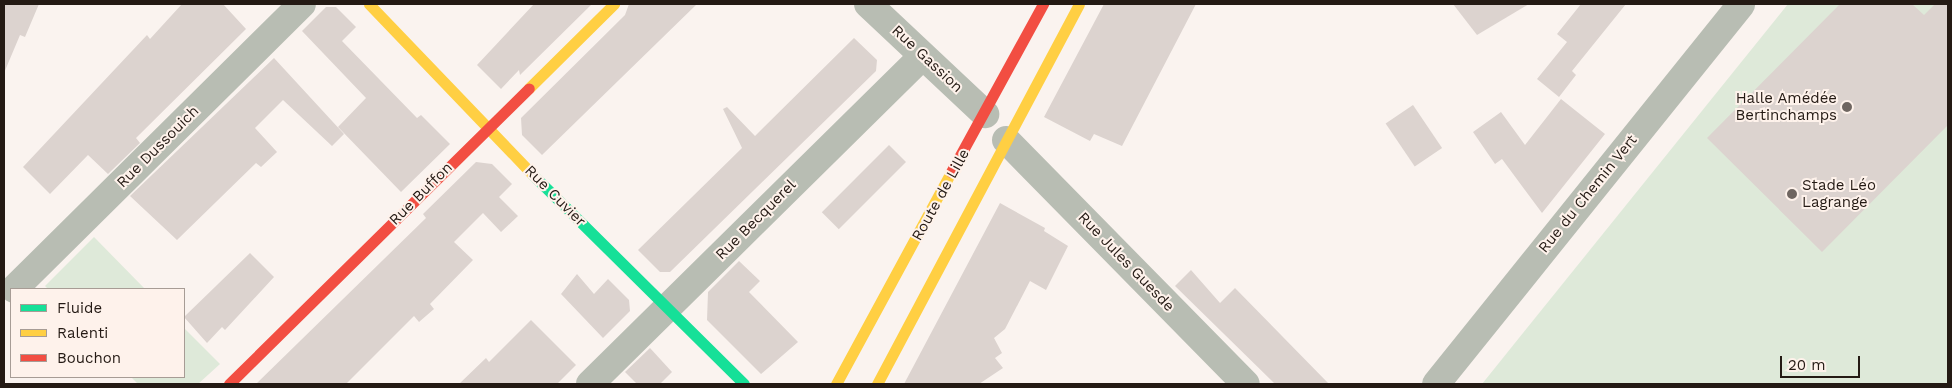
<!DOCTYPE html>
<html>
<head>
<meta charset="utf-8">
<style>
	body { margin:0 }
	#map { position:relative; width:1952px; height:388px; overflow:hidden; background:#faf3ef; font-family:"Work Sans",sans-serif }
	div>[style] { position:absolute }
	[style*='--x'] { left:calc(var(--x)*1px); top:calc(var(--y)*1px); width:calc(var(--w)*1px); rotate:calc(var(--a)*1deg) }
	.green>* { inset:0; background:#dee9d9 }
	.building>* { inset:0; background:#dcd3cf; transform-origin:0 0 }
	.street>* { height:28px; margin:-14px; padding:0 14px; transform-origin:14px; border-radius:14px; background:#b8bdb3 }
	.fast>* { height:11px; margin:-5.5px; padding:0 5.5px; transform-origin:5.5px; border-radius:5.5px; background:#16e098 }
	.slow>* { height:11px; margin:-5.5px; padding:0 5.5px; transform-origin:5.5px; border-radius:5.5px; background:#ffcf43 }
	.jam>* { height:11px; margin:-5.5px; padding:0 5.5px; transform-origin:5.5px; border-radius:5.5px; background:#f24e42 }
	.dots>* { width:14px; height:14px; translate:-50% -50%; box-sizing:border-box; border:2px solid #fef2eb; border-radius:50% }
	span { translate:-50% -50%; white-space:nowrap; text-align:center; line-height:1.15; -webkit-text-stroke:4px #fef2eb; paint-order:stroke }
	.street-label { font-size:15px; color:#241a14 }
	.poi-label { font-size:15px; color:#241a14 }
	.right { translate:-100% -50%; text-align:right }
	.left { translate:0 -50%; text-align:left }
	.frame { position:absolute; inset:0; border:5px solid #241a14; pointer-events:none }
	.legend { position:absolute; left:10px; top:288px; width:175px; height:90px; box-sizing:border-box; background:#fef2eb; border:1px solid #a79c95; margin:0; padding:6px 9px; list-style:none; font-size:15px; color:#241a14 }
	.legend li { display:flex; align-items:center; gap:10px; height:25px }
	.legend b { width:25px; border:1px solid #a79c95 }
	.scale { position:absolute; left:1780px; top:356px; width:80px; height:22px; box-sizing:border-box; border:2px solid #241a14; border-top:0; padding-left:6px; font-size:15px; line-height:18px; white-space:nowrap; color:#241a14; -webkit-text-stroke:4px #fef2eb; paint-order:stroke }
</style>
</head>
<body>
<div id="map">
	<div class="green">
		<div style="clip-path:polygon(1788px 4px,1948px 4px,1948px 384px,1482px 384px)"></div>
		<div style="clip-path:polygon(94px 237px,145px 289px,48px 289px,45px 286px)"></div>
		<div style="clip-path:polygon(184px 328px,220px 364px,198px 384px,138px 384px,131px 377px,184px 377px)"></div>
	</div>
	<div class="building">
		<div style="clip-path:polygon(4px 4px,39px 4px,25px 37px,20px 35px,4px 73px)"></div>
		<div style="clip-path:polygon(182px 4px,223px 4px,246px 29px,136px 138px,140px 143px,108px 174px,88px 155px,50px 194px,23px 167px,147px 35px,150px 39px)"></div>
		<div style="clip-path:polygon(534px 4px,592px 4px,520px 75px,519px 70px,501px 89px,477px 65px)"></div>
		<div style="clip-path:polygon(629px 4px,697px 4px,542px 155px,522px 135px,521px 118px,625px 15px)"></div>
		<div style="clip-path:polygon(1104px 4px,1196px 4px,1122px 146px,1094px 134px,1090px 141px,1044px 117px)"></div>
		<div style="clip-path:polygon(1453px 4px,1529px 4px,1477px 35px)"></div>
		<div style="clip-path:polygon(1581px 4px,1626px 4px,1572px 71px,1576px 75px,1559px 97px,1537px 79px,1567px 42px,1557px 34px)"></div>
		<div style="clip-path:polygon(1840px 4px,1912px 4px,1924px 15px,1935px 4px,1948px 4px,1948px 125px,1822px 252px,1707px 138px)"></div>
		<div style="clip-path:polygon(326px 7px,336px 7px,356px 27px,342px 41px,417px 118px,421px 115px,450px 144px,401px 192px,338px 127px,366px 98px,302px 31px)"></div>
		<div style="clip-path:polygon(854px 38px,877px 60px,876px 71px,670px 272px,660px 272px,638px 250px,742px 148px,723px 109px,727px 107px,755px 136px)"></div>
		<div style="clip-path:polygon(274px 58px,344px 134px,332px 146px,283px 100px,255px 128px,277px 152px,261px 167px,256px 163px,177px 240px,130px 196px)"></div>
		<div style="clip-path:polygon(1561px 99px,1605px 134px,1542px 213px,1502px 159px,1495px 164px,1473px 132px,1501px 112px,1525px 145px)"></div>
		<div style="left:1413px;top:105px;width:52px;height:33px;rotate:56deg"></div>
		<div style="left:889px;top:145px;width:24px;height:95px;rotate:45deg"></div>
		<div style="clip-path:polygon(476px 162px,492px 164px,512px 184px,499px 197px,518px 216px,501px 232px,483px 213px,454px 242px,473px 260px,430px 304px,434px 309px,419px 322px,414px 316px,346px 384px,256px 384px,426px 218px,423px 214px)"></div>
		<div style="clip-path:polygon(1000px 203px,1045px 228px,1044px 231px,1068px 246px,1046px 290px,1030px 281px,1005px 329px,994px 338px,1002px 353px,995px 358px,1003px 368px,979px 384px,904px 384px)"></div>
		<div style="clip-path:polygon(250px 253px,274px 277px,225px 330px,222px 327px,207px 343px,184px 317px)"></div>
		<div style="clip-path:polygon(739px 261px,760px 281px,749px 292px,798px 342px,761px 374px,707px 320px,708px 292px)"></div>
		<div style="clip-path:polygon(1191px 270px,1220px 303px,1235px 288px,1329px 384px,1275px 384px,1175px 286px)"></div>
		<div style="clip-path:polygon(577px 274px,594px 294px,608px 279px,629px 300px,630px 311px,603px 338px,561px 294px)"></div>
		<div style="clip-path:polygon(531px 320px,576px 365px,557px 384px,459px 384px,486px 358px,489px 362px)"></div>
		<div style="clip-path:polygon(650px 348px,672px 372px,660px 384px,637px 384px,625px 372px)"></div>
	</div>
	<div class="street">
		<div style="--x:868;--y:4;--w:161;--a:43.2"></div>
		<div style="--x:1006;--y:140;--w:342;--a:45.5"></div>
		<div style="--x:14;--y:289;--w:405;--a:-44.7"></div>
		<div style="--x:590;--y:384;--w:467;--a:-44.6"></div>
		<div style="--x:1436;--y:384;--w:487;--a:-51.2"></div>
	</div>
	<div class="fast">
		<div style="--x:532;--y:174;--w:298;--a:44.7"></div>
	</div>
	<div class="slow">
		<div style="--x:369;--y:4;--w:236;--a:46.2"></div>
		<div style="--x:529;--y:88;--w:120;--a:-44.7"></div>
		<div style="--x:836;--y:384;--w:241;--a:-61.5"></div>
		<div style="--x:877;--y:384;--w:430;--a:-62"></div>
	</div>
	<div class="jam">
		<div style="--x:951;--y:172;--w:192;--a:-61.3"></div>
		<div style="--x:229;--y:384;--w:421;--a:-44.6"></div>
	</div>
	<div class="dots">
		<div style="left:1847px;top:107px;background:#6f6661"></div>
		<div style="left:1792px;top:194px;background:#6f6661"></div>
	</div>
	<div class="street-label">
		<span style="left:927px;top:59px;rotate:43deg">Rue Gassion</span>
		<span style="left:158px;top:147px;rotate:-45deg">Rue Dussouich</span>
		<span style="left:421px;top:194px;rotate:-45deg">Rue Buffon</span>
		<span style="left:1588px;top:194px;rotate:-51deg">Rue du Chemin Vert</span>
		<span style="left:941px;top:195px;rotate:-61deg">Route de Lille</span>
		<span style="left:555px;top:196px;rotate:45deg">Rue Cuvier</span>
		<span style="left:756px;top:220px;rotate:-45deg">Rue Becquerel</span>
		<span style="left:1126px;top:262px;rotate:46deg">Rue Jules Guesde</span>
	</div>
	<div class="poi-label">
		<span class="right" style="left:1837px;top:107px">Halle Amédée<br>Bertinchamps</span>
		<span class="left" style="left:1802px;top:194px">Stade Léo<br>Lagrange</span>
	</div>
	<div class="frame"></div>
	<ul class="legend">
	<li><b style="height:6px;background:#16e098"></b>Fluide</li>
	<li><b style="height:6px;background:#ffcf43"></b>Ralenti</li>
	<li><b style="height:6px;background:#f24e42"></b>Bouchon</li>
	</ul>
	<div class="scale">20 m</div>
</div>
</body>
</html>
